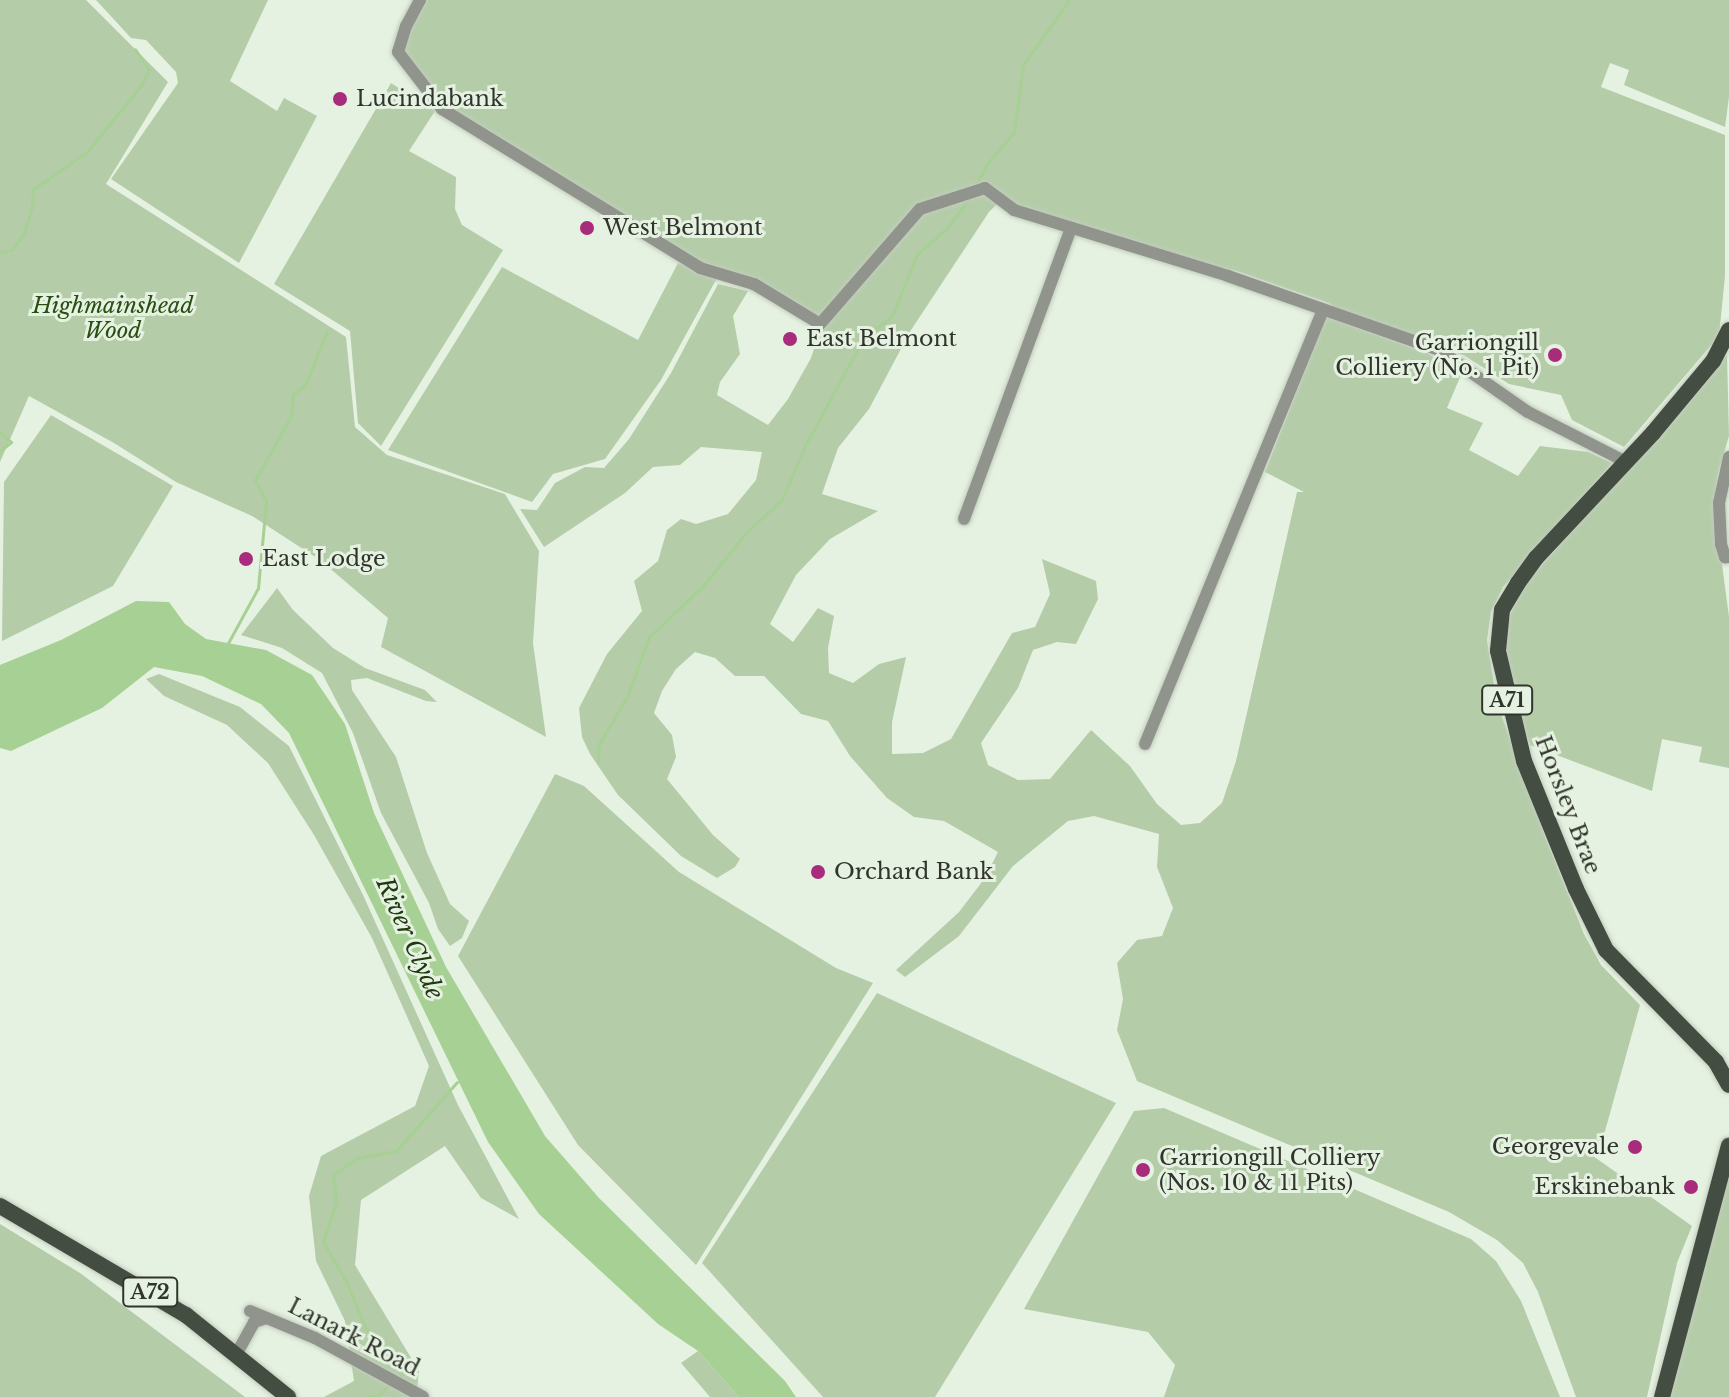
<!DOCTYPE html>
<html>
<head>
<meta charset="utf-8">
<style>
	body { margin:0 }
	#map { position:relative; width:1729px; height:1397px; overflow:hidden; background:#e6f2e1; font-family:"Libre Baskerville",serif }
	div>[style] { position:absolute }
	[style*='--x'] { left:calc(var(--x)*1px); top:calc(var(--y)*1px); width:calc(var(--w)*1px); rotate:calc(var(--a)*1deg) }
	.green>* { inset:0; background:#b4cda8 }
	.water>* { inset:0; background:#a7d094 }
	.stream>* { height:3px; margin:-1.5px; padding:0 1.5px; transform-origin:1.5px; border-radius:1.5px; background:#a7d094 }
	.roads { filter:drop-shadow(0 0 2px #c2ccbd) drop-shadow(0 0 2px #c2ccbd) }
	.minor>* { height:12px; margin:-6px; padding:0 6px; transform-origin:6px; border-radius:6px; background:#90948d }
	.major>* { height:16px; margin:-8px; padding:0 8px; transform-origin:8px; border-radius:8px; background:#444d41 }
	.dots>* { width:22px; height:22px; translate:-50% -50%; box-sizing:border-box; border:4px solid #e6f2e1; border-radius:50% }
	span { translate:-50% -50%; white-space:nowrap; text-align:center; line-height:1.15; -webkit-text-stroke:6px #e6f2e1; paint-order:stroke }
	.shield-label span { padding:2px 6px; background:#e6f2e1; border:2px solid; border-radius:6px; -webkit-text-stroke-width:0 }
	.shield-label { font-size:20px; color:#30342d; font-weight:700 }
	.poi-label { font-size:22px; color:#30342d }
	.left { translate:0 -50%; text-align:left }
	.right { translate:-100% -50%; text-align:right }
	.park-label { font-size:22px; color:#294e12; font-style:italic }
	.street-label { font-size:22px; color:#30342d }
	.water-label { font-size:24px; color:#203a10; font-style:italic }
</style>
</head>
<body>
<div id="map">
	<div class="green">
		<div style="clip-path:polygon(0 0,86px 0,168px 82px,106px 184px,346px 337px,355px 427px,387px 455px,505px 494px,539px 551px,533px 643px,546px 737px,381px 647px,388px 618px,320px 560px,252px 516px,176px 482px,114px 443px,29px 396px,0 462px)"></div>
		<div style="clip-path:polygon(96px 0,268px 0,230px 81px,277px 111px,284px 98px,317px 116px,239px 263px,111px 179px,178px 83px,176px 72px,146px 40px,131px 38px)"></div>
		<div style="clip-path:polygon(420px 0,1729px 0,1729px 97px,1725px 127px,1624px 85px,1629px 70px,1610px 63px,1601px 87px,1725px 135px,1725px 276px,1719px 336px,1624px 447px,1572px 420px,1561px 395px,1509px 384px,1465px 356px,1415px 336px,1347px 316px,1329px 303px,1237px 271px,1181px 258px,1001px 200px,989px 212px,911px 330px,869px 409px,838px 448px,822px 494px,878px 511px,830px 539px,796px 575px,770px 624px,793px 642px,818px 608px,834px 616px,828px 648px,829px 673px,853px 683px,879px 664px,906px 657px,892px 722px,892px 754px,923px 753px,951px 739px,1012px 633px,1035px 627px,1050px 594px,1042px 559px,1096px 581px,1098px 599px,1076px 644px,1057px 642px,1033px 650px,1018px 688px,981px 743px,988px 765px,1018px 780px,1050px 779px,1091px 730px,1130px 766px,1157px 804px,1181px 825px,1200px 823px,1222px 803px,1236px 761px,1297px 492px,1304px 492px,1265px 472px,1326px 317px,1427px 353px,1461px 375px,1447px 408px,1483px 423px,1469px 450px,1518px 476px,1540px 446px,1588px 452px,1612px 463px,1503px 587px,1491px 612px,1487px 640px,1497px 703px,1546px 839px,1584px 934px,1601px 965px,1640px 1005px,1602px 1142px,1593px 1156px,1692px 1226px,1677px 1263px,1647px 1397px,1576px 1397px,1538px 1292px,1523px 1263px,1497px 1240px,1449px 1212px,1137px 1081px,1117px 1030px,1123px 999px,1117px 963px,1137px 940px,1162px 936px,1173px 908px,1157px 867px,1159px 834px,1094px 816px,1068px 821px,1013px 866px,959px 936px,905px 977px,896px 970px,959px 912px,985px 878px,998px 852px,944px 821px,914px 817px,887px 798px,850px 756px,828px 721px,801px 714px,764px 676px,735px 676px,715px 658px,695px 652px,676px 669px,662px 691px,654px 713px,672px 735px,676px 757px,667px 779px,713px 835px,740px 859px,735px 867px,717px 878px,681px 856px,618px 795px,590px 754px,582px 737px,579px 708px,607px 654px,642px 611px,634px 581px,658px 561px,667px 530px,681px 519px,696px 524px,728px 514px,756px 480px,762px 452px,701px 447px,680px 465px,653px 467px,625px 493px,544px 547px,520px 509px,537px 510px,555px 483px,585px 467px,604px 468px,629px 439px,671px 373px,718px 284px,748px 291px,733px 316px,740px 354px,720px 382px,717px 395px,768px 425px,788px 399px,811px 358px,822px 324px,686px 259px,442px 109px,398px 52px)"></div>
		<div style="clip-path:polygon(391px 83px,435px 111px,409px 151px,456px 177px,455px 209px,462px 225px,503px 250px,381px 446px,358px 423px,350px 331px,274px 284px)"></div>
		<div style="clip-path:polygon(678px 263px,717px 278px,661px 380px,605px 459px,553px 474px,532px 502px,388px 450px,502px 267px,638px 340px)"></div>
		<div style="clip-path:polygon(1727px 355px,1729px 436px,1718px 473px,1714px 504px,1729px 617px,1729px 768px,1699px 762px,1702px 747px,1662px 739px,1652px 791px,1530px 745px,1509px 685px,1504px 653px,1506px 632px,1511px 612px,1529px 580px)"></div>
		<div style="clip-path:polygon(51px 415px,173px 486px,113px 586px,2px 641px,4px 482px)"></div>
		<div style="clip-path:polygon(277px 588px,293px 610px,333px 648px,365px 668px,425px 690px,437px 702px,426px 701px,367px 678px,351px 680px,352px 690px,396px 757px,427px 853px,450px 904px,469px 921px,462px 938px,450px 946px,438px 929px,429px 903px,381px 813px,353px 733px,322px 673px,282px 648px,241px 635px)"></div>
		<div style="clip-path:polygon(159px 674px,240px 707px,289px 746px,363px 895px,458px 1105px,519px 1219px,481px 1198px,445px 1146px,361px 1200px,355px 1265px,419px 1371px,416px 1397px,324px 1397px,354px 1381px,345px 1321px,316px 1261px,309px 1196px,321px 1156px,415px 1106px,429px 1066px,372px 938px,314px 835px,268px 763px,227px 725px,164px 696px,146px 679px)"></div>
		<div style="clip-path:polygon(555px 774px,584px 786px,679px 872px,836px 968px,873px 983px,696px 1265px,578px 1145px,458px 956px)"></div>
		<div style="clip-path:polygon(877px 993px,1116px 1103px,935px 1397px,823px 1397px,702px 1263px)"></div>
		<div style="clip-path:polygon(1164px 1108px,1471px 1239px,1496px 1261px,1521px 1301px,1560px 1397px,1164px 1397px,1175px 1365px,1148px 1332px,1024px 1309px,1134px 1111px)"></div>
		<div style="clip-path:polygon(1729px 1174px,1729px 1397px,1669px 1397px)"></div>
		<div style="clip-path:polygon(0 1224px,80px 1273px,245px 1397px,0 1397px)"></div>
		<div style="clip-path:polygon(698px 1351px,739px 1397px,710px 1397px,681px 1363px)"></div>
	</div>
	<div class="water">
		<div style="clip-path:polygon(136px 601px,169px 602px,185px 624px,206px 639px,266px 650px,312px 675px,345px 724px,374px 813px,446px 967px,545px 1136px,599px 1198px,785px 1381px,796px 1397px,739px 1397px,698px 1351px,658px 1324px,539px 1214px,488px 1142px,289px 733px,261px 704px,202px 676px,154px 667px,102px 708px,11px 751px,0 748px,0 665px,61px 640px)"></div>
	</div>
	<div class="stream">
		<div style="--x:975;--y:187;--w:26;--a:-62"></div>
		<div style="--x:987;--y:164;--w:42;--a:-49.8"></div>
		<div style="--x:1014;--y:132;--w:68;--a:-82.3"></div>
		<div style="--x:1023;--y:65;--w:80;--a:-54.7"></div>
		<div style="--x:0;--y:252;--w:12;--a:-9"></div>
		<div style="--x:12;--y:250;--w:21;--a:-55"></div>
		<div style="--x:24;--y:233;--w:28;--a:-73"></div>
		<div style="--x:32;--y:206;--w:17;--a:-87"></div>
		<div style="--x:33;--y:189;--w:65;--a:-34.4"></div>
		<div style="--x:87;--y:152;--w:86;--a:-51.1"></div>
		<div style="--x:141;--y:85;--w:17;--a:-62"></div>
		<div style="--x:149;--y:70;--w:25;--a:-124"></div>
		<div style="--x:0;--y:432;--w:15;--a:42"></div>
		<div style="--x:11;--y:442;--w:14;--a:141"></div>
		<div style="--x:228;--y:643;--w:63;--a:-61.4"></div>
		<div style="--x:258;--y:588;--w:87;--a:-84.7"></div>
		<div style="--x:266;--y:501;--w:24;--a:-118"></div>
		<div style="--x:255;--y:480;--w:73;--a:-60.6"></div>
		<div style="--x:291;--y:416;--w:22;--a:-85"></div>
		<div style="--x:293;--y:394;--w:15;--a:-37"></div>
		<div style="--x:305;--y:385;--w:58;--a:-67.8"></div>
		<div style="--x:598;--y:762;--w:18;--a:-87"></div>
		<div style="--x:599;--y:744;--w:57;--a:-59.4"></div>
		<div style="--x:628;--y:695;--w:62;--a:-70.1"></div>
		<div style="--x:649;--y:637;--w:74;--a:-43.4"></div>
		<div style="--x:703;--y:586;--w:65;--a:-51.2"></div>
		<div style="--x:744;--y:535;--w:52;--a:-43.5"></div>
		<div style="--x:782;--y:499;--w:60;--a:-66.4"></div>
		<div style="--x:806;--y:444;--w:122;--a:-61.5"></div>
		<div style="--x:864;--y:337;--w:35;--a:-37"></div>
		<div style="--x:892;--y:316;--w:67;--a:-68"></div>
		<div style="--x:917;--y:254;--w:40;--a:-41"></div>
		<div style="--x:947;--y:228;--w:36;--a:-53"></div>
		<div style="--x:396;--y:1379;--w:14;--a:-36"></div>
		<div style="--x:407;--y:1371;--w:61;--a:-133.7"></div>
		<div style="--x:365;--y:1327;--w:50;--a:-112.4"></div>
		<div style="--x:346;--y:1281;--w:45;--a:-120.5"></div>
		<div style="--x:323;--y:1242;--w:42;--a:-72"></div>
		<div style="--x:336;--y:1202;--w:27;--a:-96"></div>
		<div style="--x:333;--y:1175;--w:29;--a:-36"></div>
		<div style="--x:356;--y:1158;--w:41;--a:-9.9"></div>
		<div style="--x:396;--y:1151;--w:92;--a:-48.5"></div>
		<div style="--x:366;--y:1397;--w:12;--a:-9"></div>
		<div style="--x:378;--y:1395;--w:17;--a:-40"></div>
	</div>
	<div class="roads">
		<div class="minor">
			<div style="--x:420;--y:0;--w:30;--a:118"></div>
			<div style="--x:406;--y:26;--w:27;--a:107"></div>
			<div style="--x:398;--y:52;--w:72;--a:52.3"></div>
			<div style="--x:442;--y:109;--w:303;--a:31.6"></div>
			<div style="--x:700;--y:268;--w:56;--a:16.5"></div>
			<div style="--x:754;--y:284;--w:77;--a:31.2"></div>
			<div style="--x:820;--y:324;--w:152;--a:-49"></div>
			<div style="--x:920;--y:209;--w:68;--a:-17.9"></div>
			<div style="--x:985;--y:188;--w:36;--a:37"></div>
			<div style="--x:1014;--y:210;--w:224;--a:17.1"></div>
			<div style="--x:1228;--y:276;--w:224;--a:19.3"></div>
			<div style="--x:1439;--y:350;--w:108;--a:34.9"></div>
			<div style="--x:1528;--y:412;--w:108;--a:27"></div>
			<div style="--x:1729;--y:457;--w:47;--a:102.3"></div>
			<div style="--x:1719;--y:503;--w:41;--a:87.2"></div>
			<div style="--x:1721;--y:544;--w:14;--a:73"></div>
			<div style="--x:1725;--y:557;--w:4;--a:0"></div>
			<div style="--x:964;--y:519;--w:310;--a:-69.8"></div>
			<div style="--x:1145;--y:744;--w:467;--a:-67.7"></div>
			<div style="--x:250;--y:1311;--w:70;--a:22.6"></div>
			<div style="--x:315;--y:1338;--w:123;--a:28.6"></div>
			<div style="--x:237;--y:1353;--w:35;--a:-61"></div>
			<div style="--x:254;--y:1322;--w:13;--a:-18"></div>
		</div>
		<div class="major">
			<div style="--x:1729;--y:330;--w:35;--a:117"></div>
			<div style="--x:1713;--y:361;--w:94;--a:129.8"></div>
			<div style="--x:1653;--y:433;--w:171;--a:133.1"></div>
			<div style="--x:1536;--y:558;--w:31;--a:126"></div>
			<div style="--x:1518;--y:583;--w:31;--a:121"></div>
			<div style="--x:1502;--y:610;--w:41;--a:95.6"></div>
			<div style="--x:1498;--y:651;--w:113;--a:76.7"></div>
			<div style="--x:1524;--y:761;--w:138;--a:67.9"></div>
			<div style="--x:1576;--y:889;--w:68;--a:63.8"></div>
			<div style="--x:1606;--y:950;--w:157;--a:45.5"></div>
			<div style="--x:1716;--y:1062;--w:26;--a:61"></div>
			<div style="--x:0;--y:1206;--w:216;--a:30.4"></div>
			<div style="--x:186;--y:1315;--w:131;--a:38.8"></div>
			<div style="--x:1662;--y:1397;--w:260;--a:-75.1"></div>
		</div>
	</div>
	<div class="dots">
		<div style="left:340px;top:99px;background:#a82b7c"></div>
		<div style="left:587px;top:228px;background:#a82b7c"></div>
		<div style="left:790px;top:339px;background:#a82b7c"></div>
		<div style="left:1555px;top:355px;background:#a82b7c"></div>
		<div style="left:246px;top:559px;background:#a82b7c"></div>
		<div style="left:818px;top:872px;background:#a82b7c"></div>
		<div style="left:1635px;top:1147px;background:#a82b7c"></div>
		<div style="left:1143px;top:1170px;background:#a82b7c"></div>
		<div style="left:1691px;top:1187px;background:#a82b7c"></div>
	</div>
	<div class="shield-label">
		<span style="left:1507px;top:700px">A71</span>
		<span style="left:150px;top:1292px">A72</span>
	</div>
	<div class="poi-label">
		<span class="left" style="left:356px;top:99px">Lucindabank</span>
		<span class="left" style="left:603px;top:228px">West Belmont</span>
		<span class="left" style="left:806px;top:339px">East Belmont</span>
		<span class="right" style="left:1539px;top:355px">Garriongill<br>Colliery (No. 1 Pit)</span>
		<span class="left" style="left:262px;top:559px">East Lodge</span>
		<span class="left" style="left:834px;top:872px">Orchard Bank</span>
		<span class="right" style="left:1619px;top:1147px">Georgevale</span>
		<span class="left" style="left:1159px;top:1170px">Garriongill Colliery<br>(Nos. 10 &amp; 11 Pits)</span>
		<span class="right" style="left:1675px;top:1187px">Erskinebank</span>
	</div>
	<div class="park-label">
		<span style="left:113px;top:318px">Highmainshead<br>Wood</span>
	</div>
	<div class="street-label">
		<span style="left:1568px;top:805px;rotate:69deg">Horsley Brae</span>
		<span style="left:354px;top:1337px;rotate:27deg">Lanark Road</span>
	</div>
	<div class="water-label">
		<span style="left:410px;top:938px;rotate:66deg">River Clyde</span>
	</div>
</div>
</body>
</html>
